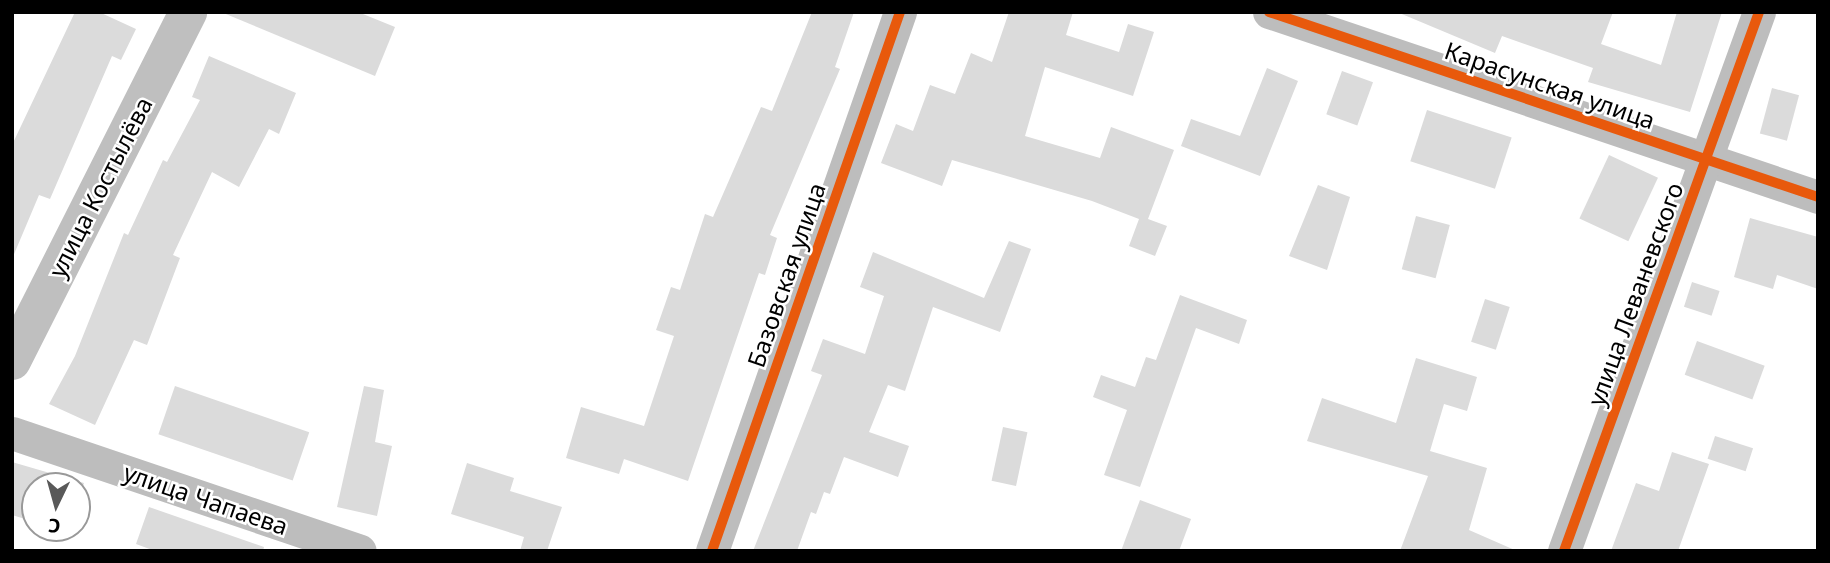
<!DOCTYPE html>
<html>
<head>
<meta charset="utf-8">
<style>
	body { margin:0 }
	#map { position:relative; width:1830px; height:563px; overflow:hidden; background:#fff; font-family:"Noto Sans",sans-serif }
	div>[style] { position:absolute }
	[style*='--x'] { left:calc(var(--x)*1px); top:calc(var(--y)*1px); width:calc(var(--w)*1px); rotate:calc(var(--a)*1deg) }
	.building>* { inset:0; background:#dbdbdb; transform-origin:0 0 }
	.tertiary>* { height:33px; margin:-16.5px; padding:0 16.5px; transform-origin:16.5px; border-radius:16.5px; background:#bdbdbd }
	.secondary>* { height:38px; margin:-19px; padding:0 19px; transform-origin:19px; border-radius:19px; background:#bfbfbf }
	.cycleway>* { height:10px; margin:-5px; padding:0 5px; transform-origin:5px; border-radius:5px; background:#e8590c }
	span { translate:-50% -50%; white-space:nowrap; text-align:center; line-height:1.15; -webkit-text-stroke:5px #fff; paint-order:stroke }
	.street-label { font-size:24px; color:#000 }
	.frame { position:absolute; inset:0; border:14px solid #000; pointer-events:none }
	.north { position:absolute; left:21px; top:472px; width:70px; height:70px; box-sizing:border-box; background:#fff; border:2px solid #999; border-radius:50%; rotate:185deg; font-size:19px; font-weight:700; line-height:28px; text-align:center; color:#000 }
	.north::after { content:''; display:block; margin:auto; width:24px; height:32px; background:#595959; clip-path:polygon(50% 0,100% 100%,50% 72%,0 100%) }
</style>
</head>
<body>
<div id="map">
	<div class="building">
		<div style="clip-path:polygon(75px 12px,99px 12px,136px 29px,121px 60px,112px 56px,50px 199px,39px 195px,12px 259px,12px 145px)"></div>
		<div style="clip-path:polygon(221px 12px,358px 12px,395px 27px,375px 76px)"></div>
		<div style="clip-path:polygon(812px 12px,854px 12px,835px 67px,840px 69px,770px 235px,777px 238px,765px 275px,759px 273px,688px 481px,624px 459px,619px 474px,566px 458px,581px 407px,644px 426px,674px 336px,656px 330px,671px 287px,680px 290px,705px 214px,713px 217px,761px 107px,772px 111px)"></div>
		<div style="clip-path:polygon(1009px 12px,1073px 12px,1066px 35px,1119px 52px,1128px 24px,1154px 32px,1133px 96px,1045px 67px,1025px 136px,1100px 158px,1111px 127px,1174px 150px,1148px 219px,1167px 226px,1155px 256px,1129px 246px,1139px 219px,1092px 201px,952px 160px,942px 186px,881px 163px,896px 124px,913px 131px,930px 85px,955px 94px,971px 53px,992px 62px)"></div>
		<div style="clip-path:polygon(1397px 12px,1613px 12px,1601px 44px,1661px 65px,1677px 12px,1722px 12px,1690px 112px,1588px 82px,1593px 68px,1502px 36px,1495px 53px)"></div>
		<div style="clip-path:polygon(209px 56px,296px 93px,279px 134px,269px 129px,239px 187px,212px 172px,173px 255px,180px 258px,147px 345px,134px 340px,95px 425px,49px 404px,75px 356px,124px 233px,128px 235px,163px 160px,167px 162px,200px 100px,192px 97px)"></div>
		<div style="clip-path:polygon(1267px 68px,1298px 81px,1260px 176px,1181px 146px,1191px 119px,1240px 136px)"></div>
		<div style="left:1342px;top:71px;width:33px;height:46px;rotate:20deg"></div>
		<div style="left:1772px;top:88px;width:28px;height:47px;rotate:15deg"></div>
		<div style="left:1427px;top:110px;width:89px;height:54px;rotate:18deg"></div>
		<div style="left:1609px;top:155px;width:54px;height:70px;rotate:25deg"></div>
		<div style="clip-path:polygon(1318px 185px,1350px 197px,1327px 270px,1289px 256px)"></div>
		<div style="left:1416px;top:216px;width:35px;height:55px;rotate:15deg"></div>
		<div style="clip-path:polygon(1750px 218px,1818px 237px,1818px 289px,1777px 275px,1773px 289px,1734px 277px)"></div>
		<div style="clip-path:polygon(1009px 241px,1031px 249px,1000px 332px,933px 307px,905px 391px,888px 385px,869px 432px,909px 446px,898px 477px,844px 457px,830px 494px,824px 492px,816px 514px,811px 512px,797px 551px,753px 551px,822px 375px,811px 371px,823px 339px,865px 354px,884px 296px,860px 287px,873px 252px,984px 298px)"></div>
		<div style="left:1692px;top:282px;width:29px;height:26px;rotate:18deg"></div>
		<div style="clip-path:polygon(1180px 295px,1247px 320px,1239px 344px,1196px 328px,1140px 487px,1104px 475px,1127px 410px,1093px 397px,1101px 375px,1135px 387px,1146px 357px,1156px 360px)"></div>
		<div style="left:1485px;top:299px;width:26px;height:45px;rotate:18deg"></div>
		<div style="left:1697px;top:341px;width:72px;height:36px;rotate:20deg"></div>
		<div style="clip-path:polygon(1416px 358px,1477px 377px,1467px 411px,1444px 404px,1430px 451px,1487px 468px,1469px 530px,1517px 551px,1400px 551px,1428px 476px,1307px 441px,1322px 398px,1396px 423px)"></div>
		<div style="left:175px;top:386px;width:142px;height:51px;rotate:19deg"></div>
		<div style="clip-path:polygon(364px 386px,384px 390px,375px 442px,392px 446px,377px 516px,337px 507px)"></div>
		<div style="left:1003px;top:427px;width:25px;height:55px;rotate:12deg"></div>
		<div style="left:1715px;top:436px;width:40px;height:24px;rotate:18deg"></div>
		<div style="clip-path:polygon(1672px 452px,1709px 464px,1678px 551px,1611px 551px,1636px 483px,1659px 491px)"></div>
		<div style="clip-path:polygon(12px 462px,84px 483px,77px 506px,77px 486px,35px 486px,35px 522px,12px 515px)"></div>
		<div style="clip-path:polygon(467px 463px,514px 478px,510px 491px,562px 507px,547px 551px,520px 551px,524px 537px,451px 514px)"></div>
		<div style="clip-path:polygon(1140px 500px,1191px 519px,1179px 551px,1121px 551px)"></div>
		<div style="clip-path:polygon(149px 507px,264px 547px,263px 551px,155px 551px,136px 544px)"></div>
	</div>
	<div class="tertiary">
		<div style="--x:1269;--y:12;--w:579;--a:18.62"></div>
		<div style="--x:12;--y:433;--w:367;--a:18.7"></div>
		<div style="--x:712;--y:551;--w:571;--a:-70.77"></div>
		<div style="--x:1564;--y:551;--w:573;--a:-70.11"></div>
	</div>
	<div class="secondary">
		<div style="--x:12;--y:361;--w:391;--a:-63.2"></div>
	</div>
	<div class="cycleway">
		<div style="--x:1269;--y:12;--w:579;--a:18.62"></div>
		<div style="--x:712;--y:551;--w:571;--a:-70.77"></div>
		<div style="--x:1564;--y:551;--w:573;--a:-70.11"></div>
	</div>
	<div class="street-label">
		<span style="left:1550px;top:85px;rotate:19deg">Карасунская улица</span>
		<span style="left:100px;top:187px;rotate:-63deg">улица Костылёва</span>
		<span style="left:786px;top:275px;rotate:-71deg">Базовская улица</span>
		<span style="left:1635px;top:294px;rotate:-70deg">улица Леваневского</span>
		<span style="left:206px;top:499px;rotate:19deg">улица Чапаева</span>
	</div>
	<div class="frame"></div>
	<div class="north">С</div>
</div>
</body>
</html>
